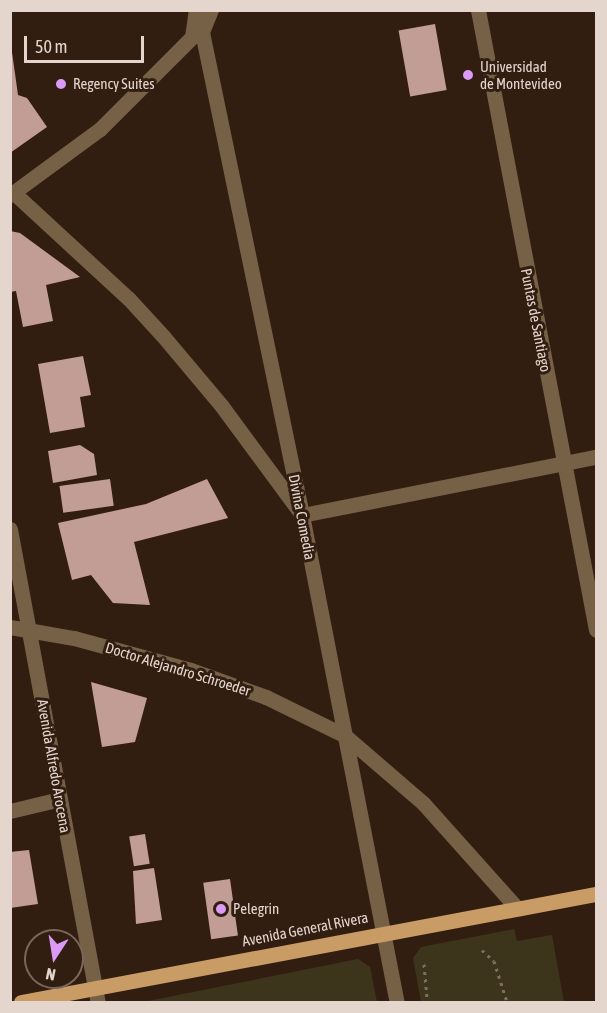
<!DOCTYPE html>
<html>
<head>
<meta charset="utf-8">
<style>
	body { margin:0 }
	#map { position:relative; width:607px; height:1013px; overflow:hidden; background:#321e11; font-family:"Asap Condensed",sans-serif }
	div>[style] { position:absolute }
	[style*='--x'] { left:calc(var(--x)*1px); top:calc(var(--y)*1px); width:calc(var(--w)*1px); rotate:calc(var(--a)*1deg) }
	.green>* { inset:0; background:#3d341c }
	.building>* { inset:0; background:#c29d95; transform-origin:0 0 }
	.path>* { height:3px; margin-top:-1.5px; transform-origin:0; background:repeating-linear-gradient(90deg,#7f6d62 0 3px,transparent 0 7.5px) }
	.minor>* { height:15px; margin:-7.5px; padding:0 7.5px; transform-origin:7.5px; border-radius:7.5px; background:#766046 }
	.major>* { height:15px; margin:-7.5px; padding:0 7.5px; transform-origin:7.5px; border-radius:7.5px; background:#c99c65 }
	.dots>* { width:16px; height:16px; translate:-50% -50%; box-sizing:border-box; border:3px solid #321e11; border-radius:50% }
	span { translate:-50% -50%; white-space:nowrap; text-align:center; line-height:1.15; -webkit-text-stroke:6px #321e11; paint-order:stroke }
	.poi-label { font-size:15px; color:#e4d5cd }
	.left { translate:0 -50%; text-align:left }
	.street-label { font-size:15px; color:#e4d5cd }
	.frame { position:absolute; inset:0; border:12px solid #e4d5cd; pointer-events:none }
	.north { position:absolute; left:24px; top:929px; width:60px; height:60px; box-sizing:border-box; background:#321e11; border:2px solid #79675c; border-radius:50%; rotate:192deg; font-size:16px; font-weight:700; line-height:24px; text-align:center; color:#e4d5cd }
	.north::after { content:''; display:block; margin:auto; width:21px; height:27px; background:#da9af6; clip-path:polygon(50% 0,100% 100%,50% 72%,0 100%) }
	.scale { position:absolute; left:24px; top:36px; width:120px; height:27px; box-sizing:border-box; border:3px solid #e4d5cd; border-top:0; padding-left:8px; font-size:18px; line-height:21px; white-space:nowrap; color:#e4d5cd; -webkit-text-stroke:4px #321e11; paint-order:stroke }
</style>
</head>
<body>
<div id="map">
	<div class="green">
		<div style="clip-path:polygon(514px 929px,517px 941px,552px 935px,564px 1002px,421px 1002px,413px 958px,421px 947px)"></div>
		<div style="clip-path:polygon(358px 959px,370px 967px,377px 1002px,143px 1002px)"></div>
	</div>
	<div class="building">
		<div style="left:435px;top:24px;width:67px;height:37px;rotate:80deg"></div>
		<div style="clip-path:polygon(10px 38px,18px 95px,27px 98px,47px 127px,10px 153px)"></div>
		<div style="clip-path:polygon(10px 231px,20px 233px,80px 277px,46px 285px,53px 321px,23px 327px,16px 291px,10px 292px)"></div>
		<div style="clip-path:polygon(83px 356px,91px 395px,80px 397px,85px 427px,50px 433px,38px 364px)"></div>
		<div style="clip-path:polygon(80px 445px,94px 454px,97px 475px,53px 483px,48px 451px)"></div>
		<div style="left:110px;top:479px;width:27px;height:51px;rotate:82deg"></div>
		<div style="clip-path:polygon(207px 479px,228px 518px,134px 542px,150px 605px,113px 603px,91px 575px,72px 580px,58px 523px,146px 504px)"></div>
		<div style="clip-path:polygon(91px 682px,147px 698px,135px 742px,102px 747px)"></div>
		<div style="left:145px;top:834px;width:30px;height:16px;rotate:81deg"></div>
		<div style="clip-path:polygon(29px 850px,38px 904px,10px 908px,10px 852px)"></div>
		<div style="clip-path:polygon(154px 868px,162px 920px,136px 924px,133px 871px)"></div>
		<div style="left:230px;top:879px;width:57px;height:27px;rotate:82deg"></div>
	</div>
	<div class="path">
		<div style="--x:482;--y:950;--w:16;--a:43"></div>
		<div style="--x:494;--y:961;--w:43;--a:72.4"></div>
		<div style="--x:424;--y:964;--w:38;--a:85"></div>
	</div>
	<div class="minor">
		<div style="--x:478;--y:10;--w:631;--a:79.22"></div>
		<div style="--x:202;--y:32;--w:493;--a:78.3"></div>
		<div style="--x:302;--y:515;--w:496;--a:79"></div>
		<div style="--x:192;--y:37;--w:27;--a:-82"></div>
		<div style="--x:14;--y:193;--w:156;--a:42.7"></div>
		<div style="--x:129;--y:299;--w:50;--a:47.4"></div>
		<div style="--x:163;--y:336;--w:90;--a:50"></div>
		<div style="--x:221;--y:405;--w:137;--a:53.6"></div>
		<div style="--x:302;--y:515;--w:300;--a:-11.2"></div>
		<div style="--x:10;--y:195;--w:112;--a:-36.3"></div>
		<div style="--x:100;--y:129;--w:130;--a:-45"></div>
		<div style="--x:192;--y:37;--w:11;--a:-27"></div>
		<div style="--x:202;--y:32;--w:24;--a:-68"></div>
		<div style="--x:10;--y:529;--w:481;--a:79.5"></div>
		<div style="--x:10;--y:627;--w:65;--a:9.8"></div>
		<div style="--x:74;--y:638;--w:121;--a:15.3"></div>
		<div style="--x:191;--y:670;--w:80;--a:19.8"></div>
		<div style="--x:266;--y:697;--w:87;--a:26"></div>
		<div style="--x:344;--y:735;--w:104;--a:40.7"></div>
		<div style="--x:423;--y:803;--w:141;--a:48.2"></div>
		<div style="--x:10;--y:811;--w:51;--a:-13.5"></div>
	</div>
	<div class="major">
		<div style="--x:21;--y:1002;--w:585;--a:-10.64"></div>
	</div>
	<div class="dots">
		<div style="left:468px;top:75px;background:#da9af6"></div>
		<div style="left:61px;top:84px;background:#da9af6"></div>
		<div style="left:221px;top:909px;background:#da9af6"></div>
	</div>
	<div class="poi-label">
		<span class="left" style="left:480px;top:75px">Universidad<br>de Montevideo</span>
		<span class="left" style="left:73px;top:84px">Regency Suites</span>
		<span class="left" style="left:233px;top:909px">Pelegrin</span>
	</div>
	<div class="street-label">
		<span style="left:536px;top:320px;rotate:79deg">Puntas de Santiago</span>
		<span style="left:302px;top:517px;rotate:79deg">Divina Comedia</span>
		<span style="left:178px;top:669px;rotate:17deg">Doctor Alejandro Schroeder</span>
		<span style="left:54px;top:766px;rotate:80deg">Avenida Alfredo Arocena</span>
		<span style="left:305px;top:929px;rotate:-11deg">Avenida General Rivera</span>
	</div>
	<div class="frame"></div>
	<div class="north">N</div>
	<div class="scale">50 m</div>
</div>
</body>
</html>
